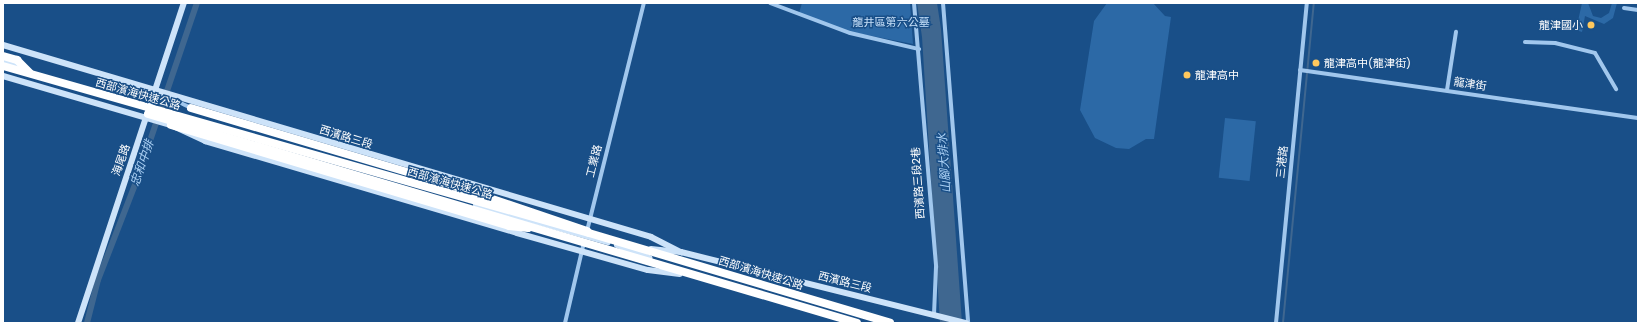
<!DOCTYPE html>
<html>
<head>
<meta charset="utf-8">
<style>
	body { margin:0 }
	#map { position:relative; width:1641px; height:326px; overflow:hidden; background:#194f88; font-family:Poppins,"Noto Sans TC",sans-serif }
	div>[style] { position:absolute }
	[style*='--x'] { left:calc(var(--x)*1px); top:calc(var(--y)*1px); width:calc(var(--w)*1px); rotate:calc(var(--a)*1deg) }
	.green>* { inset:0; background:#2c69a6; transform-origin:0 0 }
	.water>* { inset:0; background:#3f6790 }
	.stream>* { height:1.5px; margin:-0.75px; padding:0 0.75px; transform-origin:0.75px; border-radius:0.75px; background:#3f6790 }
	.canal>* { height:6px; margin:-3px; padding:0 3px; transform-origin:3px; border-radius:3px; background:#3f6790 }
	.street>* { height:4px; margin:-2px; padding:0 2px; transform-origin:2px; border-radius:2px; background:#a1c7ed }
	.secondary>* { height:6px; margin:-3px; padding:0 3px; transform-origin:3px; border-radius:3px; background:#cde3f9 }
	.highway>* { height:8px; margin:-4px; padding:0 4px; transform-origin:4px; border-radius:4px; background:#fff }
	.highway-bridge>* { height:8px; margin:-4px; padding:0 4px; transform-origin:4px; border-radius:4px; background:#fff }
	.dots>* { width:11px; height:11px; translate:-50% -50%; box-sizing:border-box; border:2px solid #194f88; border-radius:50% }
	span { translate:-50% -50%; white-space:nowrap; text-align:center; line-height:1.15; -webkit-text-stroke:3px #194f88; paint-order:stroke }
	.park-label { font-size:11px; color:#c6e0f9 }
	.poi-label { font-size:11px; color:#fff }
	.right { translate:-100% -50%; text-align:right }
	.left { translate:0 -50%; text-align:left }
	.street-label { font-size:11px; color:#fff }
	.water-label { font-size:12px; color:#acd1f4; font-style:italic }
	.frame { position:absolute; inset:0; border:4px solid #fff; pointer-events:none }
</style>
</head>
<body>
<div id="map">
	<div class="green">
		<div style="clip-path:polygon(802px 3px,910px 3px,913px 44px,836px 29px,799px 13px)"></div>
		<div style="clip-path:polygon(1107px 3px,1153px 3px,1165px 16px,1171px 17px,1154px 139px,1146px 139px,1129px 149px,1116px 148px,1095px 138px,1080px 110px,1094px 21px)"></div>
		<div style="clip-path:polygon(1582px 3px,1588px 3px,1593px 16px,1601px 18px,1609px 13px,1612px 3px,1617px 3px,1613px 18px,1604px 24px,1585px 16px,1582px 32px,1576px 30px)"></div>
		<div style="left:1225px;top:118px;width:31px;height:60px;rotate:6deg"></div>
	</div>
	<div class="water">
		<div style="clip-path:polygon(917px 3px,937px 3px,941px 29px,962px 323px,940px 323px,922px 37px)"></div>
	</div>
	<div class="stream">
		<div style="--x:1283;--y:323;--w:321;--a:-84.5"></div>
	</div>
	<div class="canal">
		<div style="--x:87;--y:323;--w:44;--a:-75.7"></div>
		<div style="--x:98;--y:280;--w:105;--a:-68.8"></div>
		<div style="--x:136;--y:182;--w:189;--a:-71.2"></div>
	</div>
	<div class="street">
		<div style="--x:770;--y:3;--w:85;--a:20.6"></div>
		<div style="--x:850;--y:33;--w:71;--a:13.1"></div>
		<div style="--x:914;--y:3;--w:265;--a:85.2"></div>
		<div style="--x:936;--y:267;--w:48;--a:92.4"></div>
		<div style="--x:943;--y:3;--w:321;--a:85.5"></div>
		<div style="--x:1624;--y:8;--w:14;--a:8"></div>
		<div style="--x:1525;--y:42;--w:30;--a:2"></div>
		<div style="--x:1555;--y:43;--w:41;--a:14"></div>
		<div style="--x:1595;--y:53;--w:42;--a:59.7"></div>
		<div style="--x:1300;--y:70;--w:341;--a:8.1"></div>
		<div style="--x:1447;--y:90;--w:59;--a:-81.2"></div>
		<div style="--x:159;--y:93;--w:35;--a:25"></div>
		<div style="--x:587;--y:231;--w:235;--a:-76"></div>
		<div style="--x:565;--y:323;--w:83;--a:-76.8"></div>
		<div style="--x:1276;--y:323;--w:321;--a:-84.5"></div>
	</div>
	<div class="secondary">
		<div style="--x:3;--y:45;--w:676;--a:16.5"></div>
		<div style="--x:651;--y:237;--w:34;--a:27"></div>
		<div style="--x:3;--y:61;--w:21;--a:19"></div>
		<div style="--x:3;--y:76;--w:175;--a:16.3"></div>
		<div style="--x:171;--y:125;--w:38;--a:25"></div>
		<div style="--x:205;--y:141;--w:325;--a:16.4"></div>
		<div style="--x:517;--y:233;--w:136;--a:15.8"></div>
		<div style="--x:648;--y:270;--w:32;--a:7"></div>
		<div style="--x:476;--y:205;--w:137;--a:15.7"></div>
		<div style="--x:617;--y:245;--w:35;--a:22"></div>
		<div style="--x:651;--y:249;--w:30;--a:6"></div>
		<div style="--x:681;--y:252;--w:294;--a:14"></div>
		<div style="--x:78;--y:323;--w:337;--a:-71.7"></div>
	</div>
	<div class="highway">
		<div style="--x:171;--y:125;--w:353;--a:16.6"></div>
		<div style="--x:509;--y:226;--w:19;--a:6"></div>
	</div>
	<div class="highway-bridge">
		<div style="--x:3;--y:56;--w:15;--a:16"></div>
		<div style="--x:17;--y:60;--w:18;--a:45"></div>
		<div style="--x:3;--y:66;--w:609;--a:15.91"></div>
		<div style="--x:589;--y:233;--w:314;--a:16.6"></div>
		<div style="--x:191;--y:108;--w:265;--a:16.5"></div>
		<div style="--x:445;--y:183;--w:150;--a:18.7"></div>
		<div style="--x:148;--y:114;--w:739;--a:16.42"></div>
	</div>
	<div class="dots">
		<div style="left:1591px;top:25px;background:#ffc85d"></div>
		<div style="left:1316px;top:63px;background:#ffc85d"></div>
		<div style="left:1187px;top:75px;background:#ffc85d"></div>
	</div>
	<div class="park-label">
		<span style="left:891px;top:22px">龍井區第六公墓</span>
	</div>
	<div class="poi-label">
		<span class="right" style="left:1583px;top:25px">龍津國小</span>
		<span class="left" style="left:1324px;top:63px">龍津高中(龍津街)</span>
		<span class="left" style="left:1195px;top:75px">龍津高中</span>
	</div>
	<div class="street-label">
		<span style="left:1470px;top:84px;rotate:8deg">龍津街</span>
		<span style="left:138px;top:94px;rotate:16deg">西部濱海快速公路</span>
		<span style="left:346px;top:137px;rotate:17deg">西濱路三段</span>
		<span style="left:121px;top:160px;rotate:-71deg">海尾路</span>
		<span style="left:594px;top:161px;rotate:-76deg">工業路</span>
		<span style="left:1282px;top:162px;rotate:-84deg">三港路</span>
		<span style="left:450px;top:183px;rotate:16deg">西部濱海快速公路</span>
		<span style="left:918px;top:183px;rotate:-94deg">西濱路三段2巷</span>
		<span style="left:761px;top:273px;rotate:17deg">西部濱海快速公路</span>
		<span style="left:845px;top:282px;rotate:14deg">西濱路三段</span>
	</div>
	<div class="water-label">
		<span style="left:142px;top:163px;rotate:-71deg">忠和中排</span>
		<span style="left:944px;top:163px;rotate:-94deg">山腳大排水</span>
	</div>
	<div class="frame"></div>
</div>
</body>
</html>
